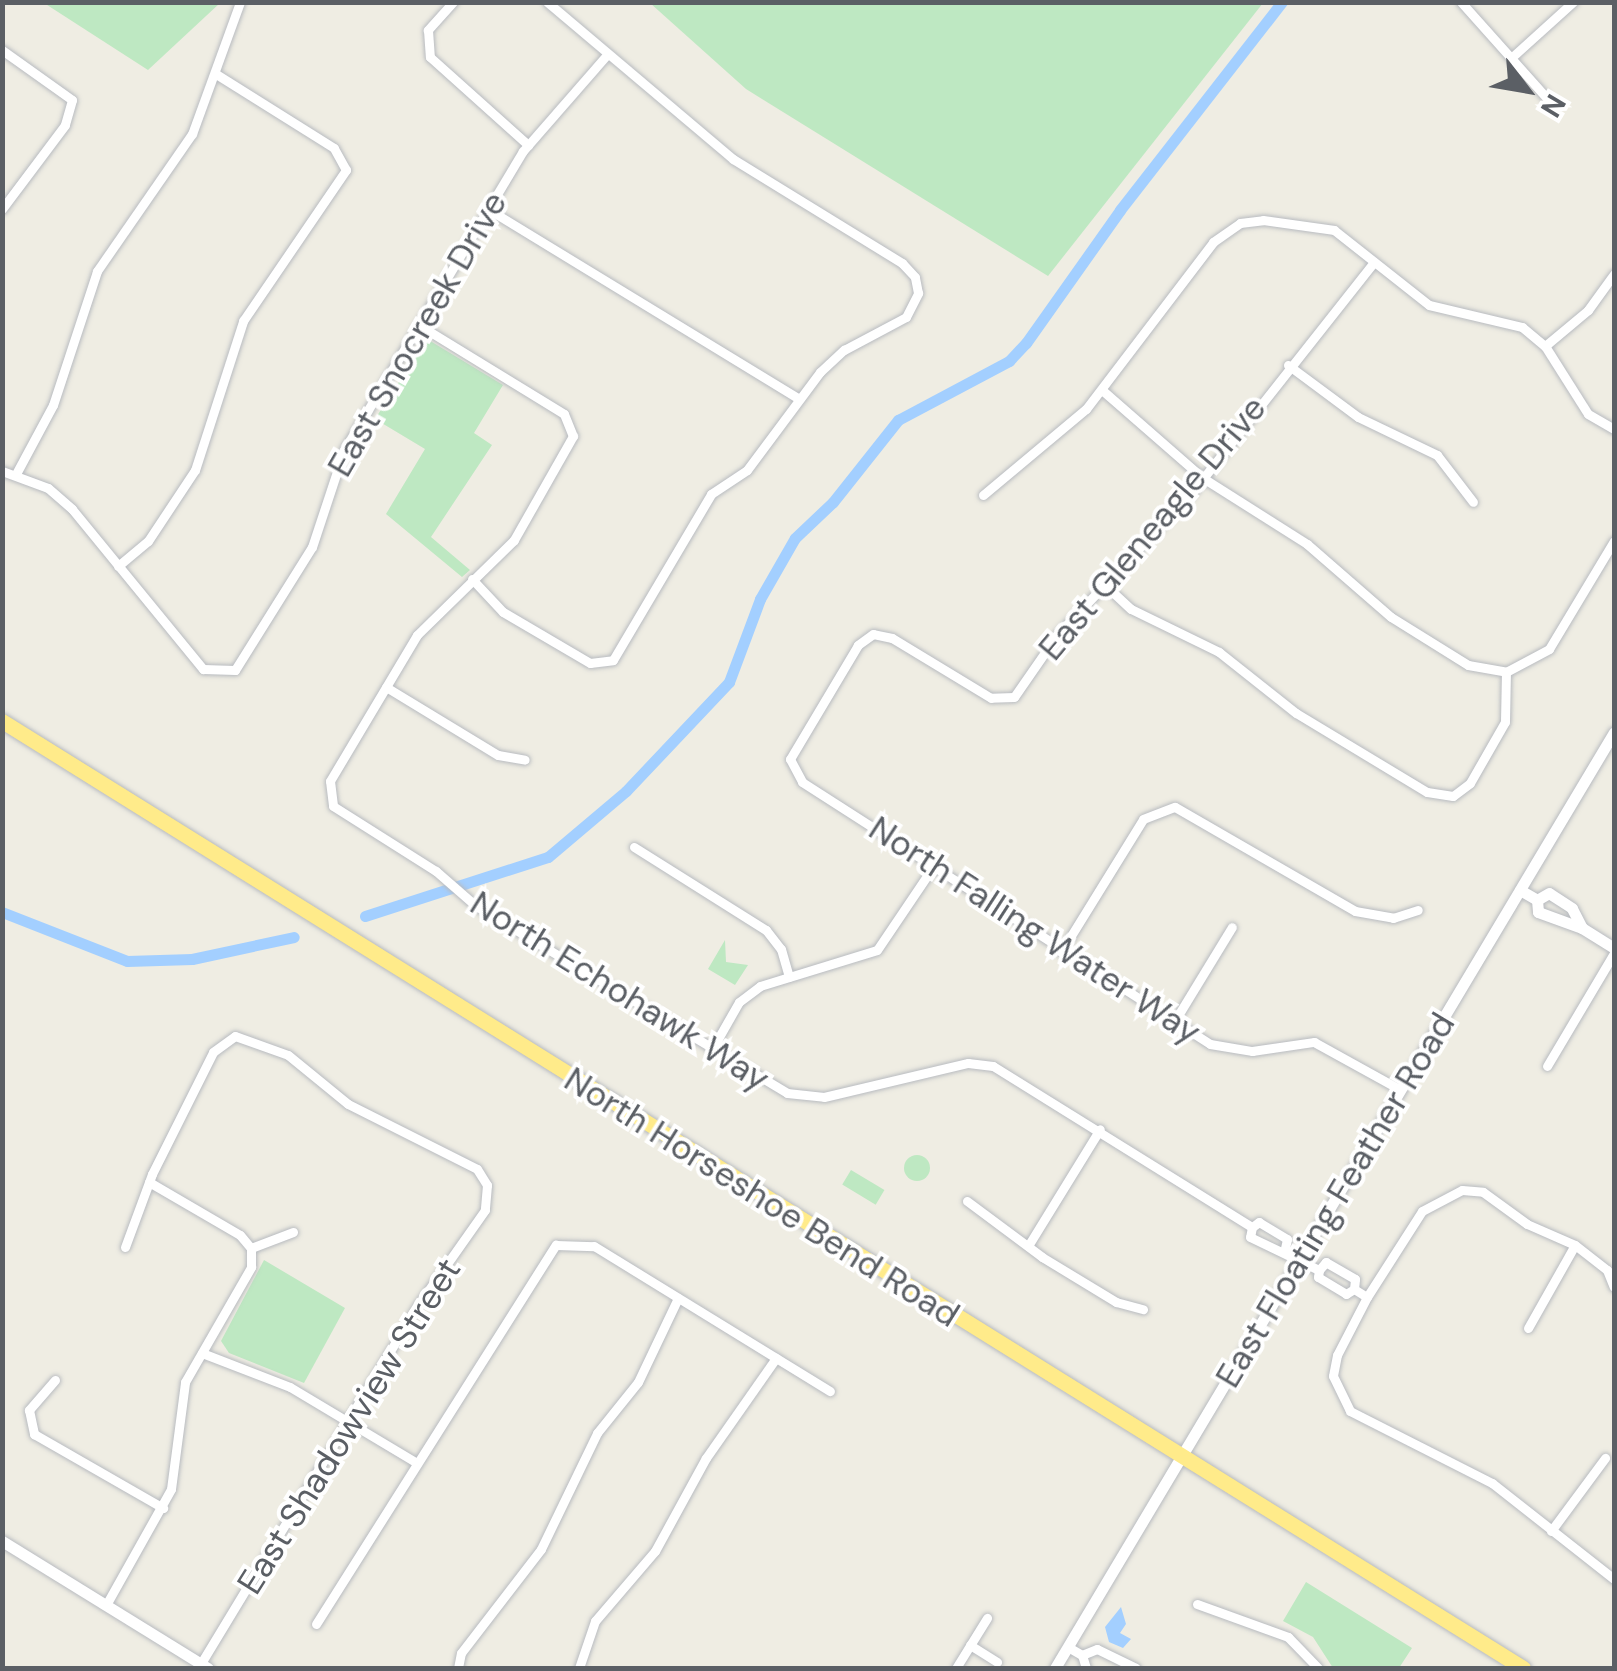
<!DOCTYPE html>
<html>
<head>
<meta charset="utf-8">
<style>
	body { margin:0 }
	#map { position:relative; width:1617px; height:1671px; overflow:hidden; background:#efede3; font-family:"DM Sans",sans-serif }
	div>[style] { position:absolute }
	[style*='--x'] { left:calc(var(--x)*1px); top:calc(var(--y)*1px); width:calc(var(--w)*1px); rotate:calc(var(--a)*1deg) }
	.green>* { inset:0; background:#bee8c2; transform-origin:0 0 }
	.round { border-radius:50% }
	.water>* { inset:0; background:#a3cfff }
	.canal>* { height:11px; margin:-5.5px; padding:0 5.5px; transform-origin:5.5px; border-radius:5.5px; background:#a3cfff }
	.roads { filter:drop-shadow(0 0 2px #b8bbc0) drop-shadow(0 0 2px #b8bbc0) }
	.street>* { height:9px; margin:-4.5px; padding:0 4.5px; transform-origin:4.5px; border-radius:4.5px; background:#fff }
	.secondary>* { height:11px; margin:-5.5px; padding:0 5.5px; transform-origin:5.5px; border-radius:5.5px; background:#fff }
	.highway>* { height:15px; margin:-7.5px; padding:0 7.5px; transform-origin:7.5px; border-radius:7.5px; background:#ffeb8a }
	span { translate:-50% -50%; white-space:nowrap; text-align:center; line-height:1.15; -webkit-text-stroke:8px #fff; paint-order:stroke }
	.street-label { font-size:35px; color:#5b5f65 }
	.frame { position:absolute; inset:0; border:5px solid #5b5f65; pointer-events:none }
	.north { position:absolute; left:1477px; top:40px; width:100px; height:100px; -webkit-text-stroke:8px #fff; paint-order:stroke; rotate:121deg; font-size:28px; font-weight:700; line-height:40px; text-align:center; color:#5b5f65 }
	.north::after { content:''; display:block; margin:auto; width:35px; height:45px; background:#5b5f65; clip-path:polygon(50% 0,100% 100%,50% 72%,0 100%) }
</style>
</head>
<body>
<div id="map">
	<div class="green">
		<div style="clip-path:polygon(44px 3px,220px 2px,220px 3px,148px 70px)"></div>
		<div style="clip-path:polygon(650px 3px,1263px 3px,1048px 276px,746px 89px)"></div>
		<div style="clip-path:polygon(427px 339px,503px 385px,474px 433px,492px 445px,431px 537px,470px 570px,462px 577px,386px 514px,425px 449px,375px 419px)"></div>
		<div style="clip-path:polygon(725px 940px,726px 962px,748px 965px,735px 985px,708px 969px)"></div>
		<div class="round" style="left:904px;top:1155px;width:26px;height:26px"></div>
		<div style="left:851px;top:1170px;width:39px;height:17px;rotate:31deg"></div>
		<div style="clip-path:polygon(264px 1260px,345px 1308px,304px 1383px,229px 1353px,221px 1341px)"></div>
		<div style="clip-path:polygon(1306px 1582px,1412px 1648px,1399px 1668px,1333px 1668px,1313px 1637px,1283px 1621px)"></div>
	</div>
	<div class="water">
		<div style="clip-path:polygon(1121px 1607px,1126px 1624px,1120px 1633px,1131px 1639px,1123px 1648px,1109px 1642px,1105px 1627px)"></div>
	</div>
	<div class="canal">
		<div style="--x:2;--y:912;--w:134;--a:21.4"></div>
		<div style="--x:127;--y:961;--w:65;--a:-1.8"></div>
		<div style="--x:192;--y:959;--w:104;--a:-12.2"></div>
		<div style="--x:365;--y:916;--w:192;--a:-17.9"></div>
		<div style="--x:548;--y:857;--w:102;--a:-40.2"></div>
		<div style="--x:626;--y:791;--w:150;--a:-46.6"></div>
		<div style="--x:729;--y:682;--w:89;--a:-69.5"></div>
		<div style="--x:760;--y:599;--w:70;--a:-60.2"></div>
		<div style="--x:795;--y:538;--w:52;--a:-43.5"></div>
		<div style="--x:833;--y:502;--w:105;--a:-51.6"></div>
		<div style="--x:898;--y:420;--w:126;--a:-28"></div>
		<div style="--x:1009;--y:361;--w:25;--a:-47"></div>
		<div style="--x:1026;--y:343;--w:163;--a:-54.7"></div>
		<div style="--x:1120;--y:210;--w:264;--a:-52.1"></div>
	</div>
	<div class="roads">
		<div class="street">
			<div style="--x:453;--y:2;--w:38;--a:132"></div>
			<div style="--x:428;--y:30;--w:27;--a:86"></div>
			<div style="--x:430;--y:57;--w:132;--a:41.9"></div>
			<div style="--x:1461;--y:2;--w:138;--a:48.2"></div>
			<div style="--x:2;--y:50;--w:86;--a:35.5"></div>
			<div style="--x:72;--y:100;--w:26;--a:106"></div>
			<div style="--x:65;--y:125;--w:105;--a:126.9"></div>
			<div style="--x:1511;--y:58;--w:84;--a:-42.1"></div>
			<div style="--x:488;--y:209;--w:364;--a:31.4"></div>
			<div style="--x:1374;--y:262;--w:289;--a:128.3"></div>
			<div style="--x:1195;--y:489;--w:201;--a:133.4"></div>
			<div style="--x:1057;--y:635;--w:75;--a:124.7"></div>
			<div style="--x:1014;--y:697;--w:23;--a:178"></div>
			<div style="--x:991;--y:698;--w:116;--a:-148.8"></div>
			<div style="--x:892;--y:638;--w:19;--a:-168"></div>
			<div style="--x:873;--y:634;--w:19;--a:144"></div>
			<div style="--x:858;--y:645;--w:133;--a:120.8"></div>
			<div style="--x:790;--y:759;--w:26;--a:62"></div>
			<div style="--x:802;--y:782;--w:485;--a:32.7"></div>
			<div style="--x:1210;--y:1044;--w:43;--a:9.5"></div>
			<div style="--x:1252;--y:1051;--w:63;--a:-8.3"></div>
			<div style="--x:1314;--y:1042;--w:99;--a:28.9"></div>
			<div style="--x:419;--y:325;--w:170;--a:31.5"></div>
			<div style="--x:564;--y:414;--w:24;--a:68"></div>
			<div style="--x:573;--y:436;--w:120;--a:119.6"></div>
			<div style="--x:514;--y:540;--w:136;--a:135.6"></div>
			<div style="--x:417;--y:635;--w:170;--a:120.8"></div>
			<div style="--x:330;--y:781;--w:25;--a:83"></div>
			<div style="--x:333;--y:806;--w:122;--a:32.3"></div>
			<div style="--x:436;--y:871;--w:53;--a:41.2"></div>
			<div style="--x:476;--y:906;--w:363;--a:31"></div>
			<div style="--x:787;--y:1093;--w:37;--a:6"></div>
			<div style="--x:824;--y:1097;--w:148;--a:-13.3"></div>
			<div style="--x:968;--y:1063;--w:25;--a:7"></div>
			<div style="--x:993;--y:1066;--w:305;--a:31.9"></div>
			<div style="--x:1545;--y:346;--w:56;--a:-39.9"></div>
			<div style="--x:1588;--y:310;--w:44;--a:-54.2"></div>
			<div style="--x:1288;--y:365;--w:87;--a:36.6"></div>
			<div style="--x:1358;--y:417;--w:88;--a:25.7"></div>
			<div style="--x:1437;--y:455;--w:59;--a:52.5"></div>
			<div style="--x:1102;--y:390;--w:134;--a:41.1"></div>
			<div style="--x:1203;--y:478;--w:123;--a:32.4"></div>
			<div style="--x:1307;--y:544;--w:111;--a:41"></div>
			<div style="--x:1391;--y:617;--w:91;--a:31.9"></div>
			<div style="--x:1468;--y:665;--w:39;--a:10"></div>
			<div style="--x:2;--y:471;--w:49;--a:20.3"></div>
			<div style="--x:48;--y:488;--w:32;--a:41"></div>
			<div style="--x:72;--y:509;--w:207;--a:50.7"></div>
			<div style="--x:203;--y:669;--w:32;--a:2"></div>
			<div style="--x:235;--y:670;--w:145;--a:-58"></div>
			<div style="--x:312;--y:547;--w:102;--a:-71.7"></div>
			<div style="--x:344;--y:450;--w:348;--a:-59.1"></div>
			<div style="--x:523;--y:151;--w:126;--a:-48.9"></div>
			<div style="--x:17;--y:472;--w:76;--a:-61.8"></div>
			<div style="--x:53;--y:405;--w:141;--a:-71.8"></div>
			<div style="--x:97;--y:271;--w:167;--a:-55.3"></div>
			<div style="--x:192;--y:134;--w:140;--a:-70"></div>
			<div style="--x:983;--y:495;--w:134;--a:-39.9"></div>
			<div style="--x:1086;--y:409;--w:210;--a:-52.7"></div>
			<div style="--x:1213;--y:242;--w:33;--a:-35"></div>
			<div style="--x:1240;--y:223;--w:23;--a:-7"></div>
			<div style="--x:1263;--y:220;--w:72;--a:8"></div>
			<div style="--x:1334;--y:230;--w:121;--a:38.3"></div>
			<div style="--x:1429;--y:305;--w:96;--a:13.3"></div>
			<div style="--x:1522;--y:327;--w:30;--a:40"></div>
			<div style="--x:1545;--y:346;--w:80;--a:57.7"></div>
			<div style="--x:1588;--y:414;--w:30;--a:30"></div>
			<div style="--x:118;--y:566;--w:39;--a:-40"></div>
			<div style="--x:148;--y:541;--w:85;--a:-56.5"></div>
			<div style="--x:195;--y:470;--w:157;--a:-72.1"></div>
			<div style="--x:243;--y:321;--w:183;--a:-55.7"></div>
			<div style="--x:346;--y:170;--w:25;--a:-119"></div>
			<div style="--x:334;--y:148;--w:139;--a:-147.9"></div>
			<div style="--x:472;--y:579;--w:45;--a:46.8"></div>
			<div style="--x:503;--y:612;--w:101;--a:30.4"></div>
			<div style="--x:590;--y:663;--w:23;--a:-7"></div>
			<div style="--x:613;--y:660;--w:193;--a:-59.4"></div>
			<div style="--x:711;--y:494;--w:43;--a:-33.7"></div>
			<div style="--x:747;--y:470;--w:122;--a:-53.3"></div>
			<div style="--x:820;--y:372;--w:33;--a:-43"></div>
			<div style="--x:844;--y:350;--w:70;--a:-28"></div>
			<div style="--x:906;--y:317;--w:27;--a:-63"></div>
			<div style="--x:918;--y:293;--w:16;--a:-101"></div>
			<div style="--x:915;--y:277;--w:19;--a:-133"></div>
			<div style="--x:902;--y:263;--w:198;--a:-148.4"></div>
			<div style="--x:733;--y:159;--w:243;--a:-139.8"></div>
			<div style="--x:1105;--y:585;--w:35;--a:43"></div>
			<div style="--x:1131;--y:609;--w:98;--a:26"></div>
			<div style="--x:1219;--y:652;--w:98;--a:38.4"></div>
			<div style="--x:1296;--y:713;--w:153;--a:31.1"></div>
			<div style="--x:1427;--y:792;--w:26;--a:9"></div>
			<div style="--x:1453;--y:796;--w:21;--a:-37"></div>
			<div style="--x:1470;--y:783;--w:70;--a:-60.2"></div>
			<div style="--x:1505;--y:722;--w:50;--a:-88.9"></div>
			<div style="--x:1506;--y:672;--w:49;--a:-28.1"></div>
			<div style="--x:1549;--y:649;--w:126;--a:-59"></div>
			<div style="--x:386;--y:687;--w:131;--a:31.3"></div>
			<div style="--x:498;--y:755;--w:27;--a:10"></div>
			<div style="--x:634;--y:847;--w:156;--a:32.2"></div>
			<div style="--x:766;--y:930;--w:24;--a:52"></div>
			<div style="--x:781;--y:949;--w:29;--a:74"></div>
			<div style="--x:1061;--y:952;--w:156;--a:-58.3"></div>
			<div style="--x:1143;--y:819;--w:34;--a:-21"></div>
			<div style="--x:1175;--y:807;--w:208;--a:30"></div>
			<div style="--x:1355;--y:911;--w:39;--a:10"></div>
			<div style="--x:1393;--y:918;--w:26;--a:-18"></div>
			<div style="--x:1174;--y:1022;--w:111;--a:-58.6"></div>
			<div style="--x:711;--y:1051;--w:56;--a:-60.3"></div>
			<div style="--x:739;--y:1002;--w:26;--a:-37"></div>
			<div style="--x:760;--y:986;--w:122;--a:-17.1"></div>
			<div style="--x:877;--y:950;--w:104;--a:-56"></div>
			<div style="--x:1547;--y:1066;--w:131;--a:-59.3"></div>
			<div style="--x:149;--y:1182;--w:105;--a:30.2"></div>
			<div style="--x:240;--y:1235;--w:17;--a:50"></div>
			<div style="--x:967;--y:1201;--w:94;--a:36.7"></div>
			<div style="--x:1042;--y:1257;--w:87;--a:31.3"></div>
			<div style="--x:1116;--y:1302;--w:28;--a:15"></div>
			<div style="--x:1028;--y:1246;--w:137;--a:-58.4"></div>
			<div style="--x:125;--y:1247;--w:78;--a:-69.7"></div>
			<div style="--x:152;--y:1174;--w:136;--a:-63.4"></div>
			<div style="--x:213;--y:1052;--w:27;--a:-36"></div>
			<div style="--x:235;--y:1036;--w:56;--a:19.7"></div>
			<div style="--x:288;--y:1055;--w:77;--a:39.2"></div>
			<div style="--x:348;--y:1104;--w:144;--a:26.7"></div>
			<div style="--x:477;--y:1169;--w:19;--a:58"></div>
			<div style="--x:487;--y:1185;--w:25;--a:95"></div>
			<div style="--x:485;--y:1210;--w:116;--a:125.2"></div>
			<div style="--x:418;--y:1305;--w:419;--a:121.2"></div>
			<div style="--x:1285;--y:1248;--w:9;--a:-77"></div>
			<div style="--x:1287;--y:1239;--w:33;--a:-149"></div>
			<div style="--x:1259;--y:1222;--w:9;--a:144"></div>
			<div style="--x:1252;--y:1227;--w:10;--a:101"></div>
			<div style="--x:1250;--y:1237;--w:76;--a:25.6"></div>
			<div style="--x:1354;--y:1289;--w:10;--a:-84"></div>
			<div style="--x:1355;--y:1279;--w:34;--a:-150"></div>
			<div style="--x:1326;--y:1262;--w:11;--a:131"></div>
			<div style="--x:1319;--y:1270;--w:7;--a:98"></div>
			<div style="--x:1318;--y:1277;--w:33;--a:31"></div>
			<div style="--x:1346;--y:1294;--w:9;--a:-32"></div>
			<div style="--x:1354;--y:1289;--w:15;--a:32"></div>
			<div style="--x:1367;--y:1297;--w:65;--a:117.3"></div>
			<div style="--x:1337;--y:1355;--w:21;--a:101"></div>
			<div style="--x:1333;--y:1376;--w:39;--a:64"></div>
			<div style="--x:1350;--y:1411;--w:159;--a:26.9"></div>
			<div style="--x:1492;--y:1483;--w:155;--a:38.2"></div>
			<div style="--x:1367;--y:1297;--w:102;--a:-57.4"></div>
			<div style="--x:1422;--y:1211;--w:45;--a:-27.7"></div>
			<div style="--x:1462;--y:1190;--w:21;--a:5"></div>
			<div style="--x:1483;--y:1192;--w:54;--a:36"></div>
			<div style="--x:1527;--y:1224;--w:52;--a:23.6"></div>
			<div style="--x:1575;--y:1245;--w:41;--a:38"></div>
			<div style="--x:1607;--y:1270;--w:18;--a:68"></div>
			<div style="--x:1528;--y:1328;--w:95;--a:-60.5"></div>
			<div style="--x:202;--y:1353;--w:94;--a:21.1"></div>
			<div style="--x:290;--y:1387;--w:148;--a:30.9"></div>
			<div style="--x:55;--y:1380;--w:40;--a:131"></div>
			<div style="--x:29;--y:1410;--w:25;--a:78"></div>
			<div style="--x:34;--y:1434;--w:149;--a:29.8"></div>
			<div style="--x:1551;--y:1531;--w:91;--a:-53.5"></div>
			<div style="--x:1197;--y:1604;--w:97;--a:19.9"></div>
			<div style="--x:1288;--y:1637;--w:43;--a:45.9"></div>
			<div style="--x:106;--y:1605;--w:133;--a:-60.7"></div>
			<div style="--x:171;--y:1489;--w:108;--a:-82.5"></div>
			<div style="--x:185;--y:1382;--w:133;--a:-60.1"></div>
			<div style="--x:251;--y:1267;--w:19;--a:-90"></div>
			<div style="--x:251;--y:1248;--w:45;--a:-20.9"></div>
			<div style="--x:316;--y:1624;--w:449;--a:-57.7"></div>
			<div style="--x:556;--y:1245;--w:38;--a:2"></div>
			<div style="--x:594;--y:1246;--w:277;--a:31.6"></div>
			<div style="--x:970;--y:1645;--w:32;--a:32"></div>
			<div style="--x:1068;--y:1647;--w:16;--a:30"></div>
			<div style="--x:1082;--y:1655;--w:14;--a:73"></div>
			<div style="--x:1082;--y:1655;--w:16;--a:-22"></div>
			<div style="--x:1097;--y:1649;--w:43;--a:26"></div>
			<div style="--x:458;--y:1668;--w:15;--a:-79"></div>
			<div style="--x:461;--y:1653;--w:131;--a:-52.4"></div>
			<div style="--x:541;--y:1549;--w:129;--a:-64.2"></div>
			<div style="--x:597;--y:1433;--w:65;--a:-51.2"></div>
			<div style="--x:638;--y:1382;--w:93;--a:-64.5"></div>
			<div style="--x:579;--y:1668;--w:50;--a:-71.2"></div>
			<div style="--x:595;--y:1621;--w:92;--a:-49.4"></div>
			<div style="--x:655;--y:1551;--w:106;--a:-61.3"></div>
			<div style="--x:706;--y:1458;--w:122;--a:-55"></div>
			<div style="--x:956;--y:1668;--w:59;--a:-58.2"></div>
		</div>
		<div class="secondary">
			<div style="--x:1520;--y:890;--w:20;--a:30"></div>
			<div style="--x:1537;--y:900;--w:12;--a:85"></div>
			<div style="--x:1538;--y:912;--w:47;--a:20"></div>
			<div style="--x:1582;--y:928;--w:22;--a:-117"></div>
			<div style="--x:1572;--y:908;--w:27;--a:-147"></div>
			<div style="--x:1549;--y:893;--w:14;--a:150"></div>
			<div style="--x:1582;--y:928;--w:38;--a:32"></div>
			<div style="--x:2;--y:1541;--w:242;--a:31.7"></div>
			<div style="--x:1055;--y:1668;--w:1090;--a:-59.15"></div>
		</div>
		<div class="highway">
			<div style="--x:2;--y:721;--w:1792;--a:31.91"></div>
		</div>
	</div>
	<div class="street-label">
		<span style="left:417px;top:334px;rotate:-60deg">East Snocreek Drive</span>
		<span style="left:1152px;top:528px;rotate:-50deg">East Gleneagle Drive</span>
		<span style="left:1035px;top:930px;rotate:33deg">North Falling Water Way</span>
		<span style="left:620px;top:991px;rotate:32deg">North Echohawk Way</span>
		<span style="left:762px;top:1197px;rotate:32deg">North Horseshoe Bend Road</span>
		<span style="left:1335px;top:1200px;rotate:-59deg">East Floating Feather Road</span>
		<span style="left:349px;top:1426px;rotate:-58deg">East Shadowview Street</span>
	</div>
	<div class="frame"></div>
	<div class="north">N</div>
</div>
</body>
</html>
